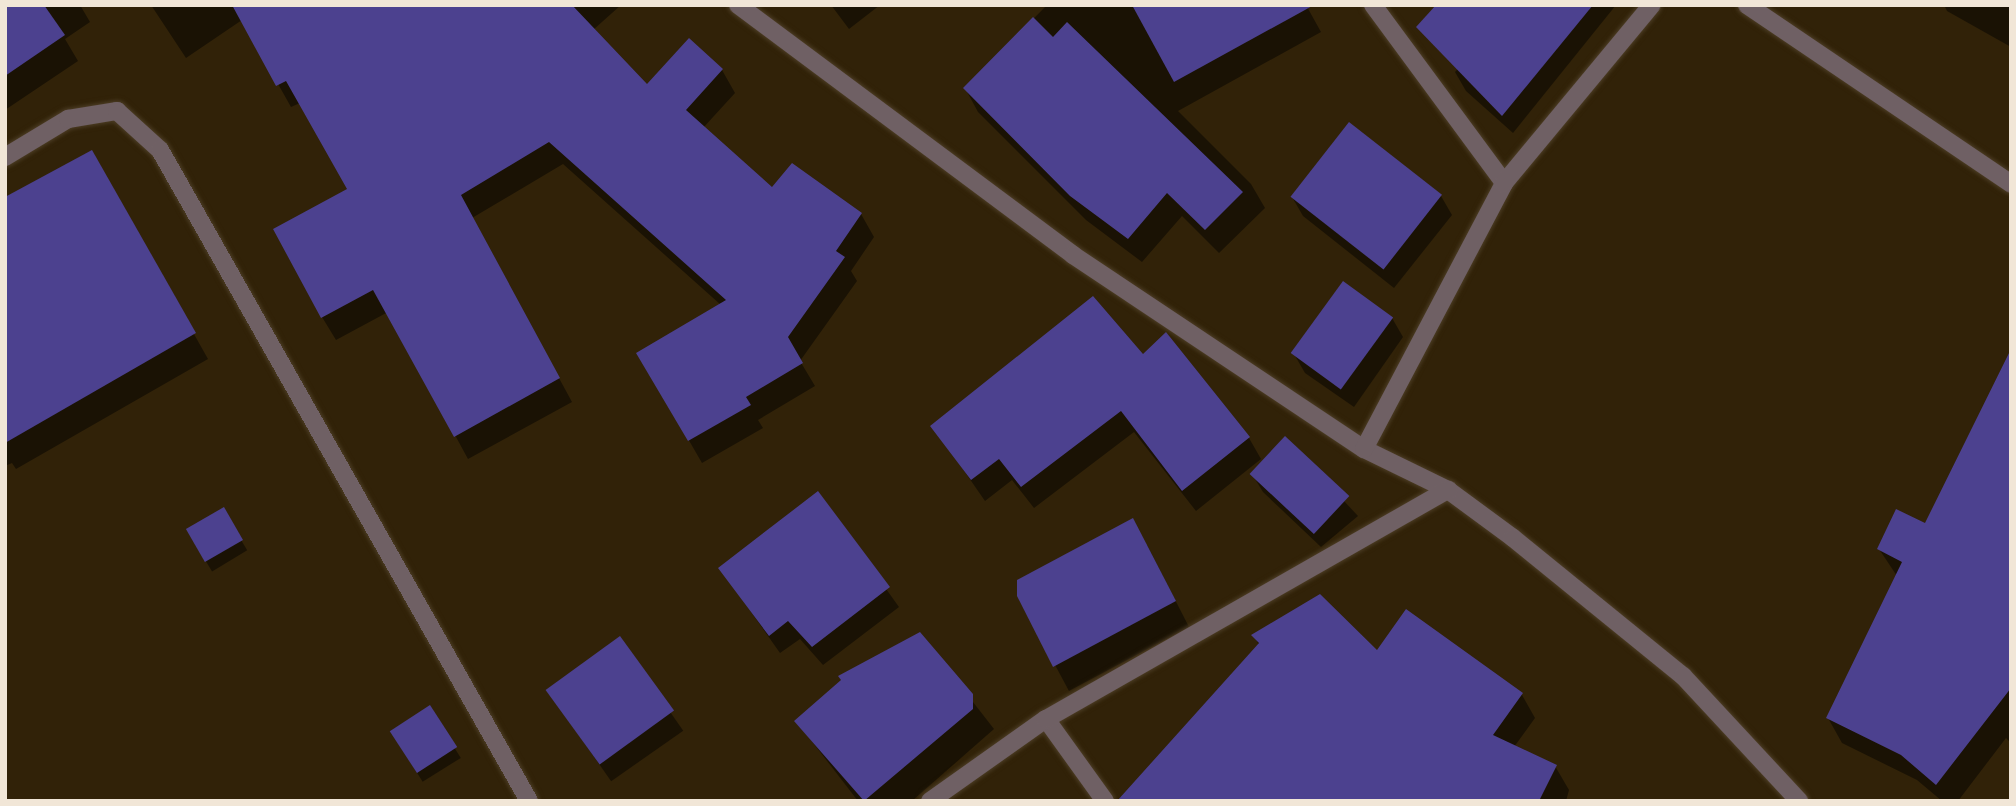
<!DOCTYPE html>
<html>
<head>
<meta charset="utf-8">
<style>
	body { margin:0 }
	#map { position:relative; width:2016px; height:806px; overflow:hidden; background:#312208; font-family:"Open Sans",sans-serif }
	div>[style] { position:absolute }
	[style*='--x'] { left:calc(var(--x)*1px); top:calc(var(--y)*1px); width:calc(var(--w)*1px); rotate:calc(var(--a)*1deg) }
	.shadow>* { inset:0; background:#0007; transform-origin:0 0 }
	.building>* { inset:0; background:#4c418f; transform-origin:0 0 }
	.roads { filter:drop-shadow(0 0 2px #4c3d25) drop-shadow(0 0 2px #4c3d25) }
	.street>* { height:18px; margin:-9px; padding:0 9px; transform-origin:9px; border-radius:9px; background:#6f6064 }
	span { translate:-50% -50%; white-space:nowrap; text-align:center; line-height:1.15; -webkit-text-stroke:7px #312208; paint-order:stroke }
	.frame { position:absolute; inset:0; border:7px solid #f1e6d7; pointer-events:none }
</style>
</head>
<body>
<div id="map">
	<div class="shadow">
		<div style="clip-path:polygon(5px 5px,80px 5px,90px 22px,65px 39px,78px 61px,5px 110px)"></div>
		<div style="clip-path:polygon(151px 5px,621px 5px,593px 30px,647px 87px,722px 70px,735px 93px,703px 128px,773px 190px,792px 166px,861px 214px,874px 237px,851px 271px,857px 281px,800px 361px,815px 386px,758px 420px,763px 428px,702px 463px,639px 354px,721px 305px,563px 164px,472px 218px,572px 402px,468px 459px,388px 312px,336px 340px,322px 317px,349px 190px,300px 103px,291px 107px,242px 20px,186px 58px)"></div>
		<div style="clip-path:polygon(831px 5px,880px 5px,849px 29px)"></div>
		<div style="clip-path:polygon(1047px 5px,1306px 5px,1321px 32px,1178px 111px,1251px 184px,1265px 208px,1219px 253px,1182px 216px,1142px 262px,1086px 220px,978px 112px,965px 88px)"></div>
		<div style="clip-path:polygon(1515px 5px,1616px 5px,1513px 133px,1466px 91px,1455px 72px)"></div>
		<div style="clip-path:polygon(1944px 5px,2011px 5px,2011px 47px,1947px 11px)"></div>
		<div style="clip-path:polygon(92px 153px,208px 359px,16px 469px,12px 463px,5px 466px,5px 284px)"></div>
		<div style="clip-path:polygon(1441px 196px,1452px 215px,1394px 288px,1303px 216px,1292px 197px)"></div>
		<div style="clip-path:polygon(1392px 318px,1403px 337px,1354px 407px,1305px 373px,1294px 354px)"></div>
		<div style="clip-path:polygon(1143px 357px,1249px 438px,1261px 459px,1196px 511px,1134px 432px,1034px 508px,1012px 480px,985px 501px,933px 426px)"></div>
		<div style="clip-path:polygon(2011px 368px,2011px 743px,2006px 738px,1958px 801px,1942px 801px,1917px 780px,1842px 743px,1828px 718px,1897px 576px,1879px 549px,1926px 525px)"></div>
		<div style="clip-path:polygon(1285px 438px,1358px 516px,1321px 547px,1263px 492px,1252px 474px)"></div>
		<div style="clip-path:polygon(818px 494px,899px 607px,823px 665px,800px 639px,780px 653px,720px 568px)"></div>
		<div style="left:223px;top:510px;width:47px;height:41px;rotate:59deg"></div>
		<div style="clip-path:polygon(1147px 545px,1189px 627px,1069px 691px,1018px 596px)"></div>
		<div style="clip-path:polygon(920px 634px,994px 729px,912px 801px,858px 801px,797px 722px)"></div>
		<div style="clip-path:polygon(1254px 636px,1377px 652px,1522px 695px,1535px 718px,1514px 747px,1555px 766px,1569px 790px,1566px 801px,1135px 801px,1259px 645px)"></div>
		<div style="left:619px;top:639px;width:112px;height:88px;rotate:55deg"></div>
		<div style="left:429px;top:707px;width:60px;height:45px;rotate:58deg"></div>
	</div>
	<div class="building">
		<div style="clip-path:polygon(5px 5px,44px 5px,65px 35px,5px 76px)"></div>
		<div style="clip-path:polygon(232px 5px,572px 5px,647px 84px,689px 38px,723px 69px,686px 110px,772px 187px,792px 163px,862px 213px,836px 251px,845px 257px,788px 337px,803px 363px,746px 397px,751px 405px,688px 441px,636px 353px,726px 300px,549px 142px,461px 195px,560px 378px,454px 437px,373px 290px,321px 318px,273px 229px,347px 189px,286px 81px,276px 86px)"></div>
		<div style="clip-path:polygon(1132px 5px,1314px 5px,1174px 82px)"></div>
		<div style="clip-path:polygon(1436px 5px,1593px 5px,1502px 116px,1416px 27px)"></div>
		<div style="clip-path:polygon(1033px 17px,1053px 37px,1067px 22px,1243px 192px,1205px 230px,1167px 193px,1128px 239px,1070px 196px,963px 88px)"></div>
		<div style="left:1349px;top:122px;width:118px;height:95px;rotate:38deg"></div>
		<div style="clip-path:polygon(92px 150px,196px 333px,5px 443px,5px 197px)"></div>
		<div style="left:1343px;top:281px;width:62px;height:89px;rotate:36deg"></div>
		<div style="clip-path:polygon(1093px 296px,1143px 354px,1166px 332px,1250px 437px,1182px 491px,1121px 411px,1021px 487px,999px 459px,971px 480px,930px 426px)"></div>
		<div style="clip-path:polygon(2011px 349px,2011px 688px,1936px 785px,1901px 755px,1826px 718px,1902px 562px,1877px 549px,1896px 509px,1925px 523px)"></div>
		<div style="left:1285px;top:436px;width:88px;height:52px;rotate:43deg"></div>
		<div style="clip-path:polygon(818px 491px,890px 587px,812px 647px,788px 621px,769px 636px,718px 568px)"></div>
		<div style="left:224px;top:507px;width:38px;height:44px;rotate:60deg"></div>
		<div style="clip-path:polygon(1133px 518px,1176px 601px,1053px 667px,1017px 596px,1017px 580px)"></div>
		<div style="clip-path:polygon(1320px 594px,1377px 650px,1406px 609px,1523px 693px,1493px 735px,1557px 765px,1539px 801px,1117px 801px,1259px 643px,1251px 635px)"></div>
		<div style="clip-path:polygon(920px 632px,973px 694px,973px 709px,864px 801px,794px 721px,841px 680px,838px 676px)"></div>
		<div style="left:620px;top:636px;width:92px;height:92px;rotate:54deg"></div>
		<div style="left:430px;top:705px;width:50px;height:48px;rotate:57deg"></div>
	</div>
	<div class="roads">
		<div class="street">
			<div style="--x:738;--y:5;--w:418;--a:36.7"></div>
			<div style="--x:1073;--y:255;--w:350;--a:33.7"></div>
			<div style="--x:1364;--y:449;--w:93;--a:26"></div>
			<div style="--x:1448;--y:490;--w:81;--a:36.4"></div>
			<div style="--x:1513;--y:538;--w:219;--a:39.1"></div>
			<div style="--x:1683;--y:676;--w:171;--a:47.1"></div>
			<div style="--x:1373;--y:5;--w:221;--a:53.6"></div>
			<div style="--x:1747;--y:5;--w:319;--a:34.1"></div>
			<div style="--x:5;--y:157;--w:74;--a:-31.1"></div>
			<div style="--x:68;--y:119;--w:50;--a:-9.3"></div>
			<div style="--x:117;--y:111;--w:58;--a:42.2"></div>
			<div style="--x:160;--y:150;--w:748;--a:60.45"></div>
			<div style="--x:1364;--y:449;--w:301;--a:-62.2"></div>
			<div style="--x:1504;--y:183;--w:231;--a:-50.3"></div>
			<div style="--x:1046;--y:719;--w:101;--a:54.3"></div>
			<div style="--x:930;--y:801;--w:142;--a:-35.3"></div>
			<div style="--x:1046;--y:719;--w:463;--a:-29.7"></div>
		</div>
	</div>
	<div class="frame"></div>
</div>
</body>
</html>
